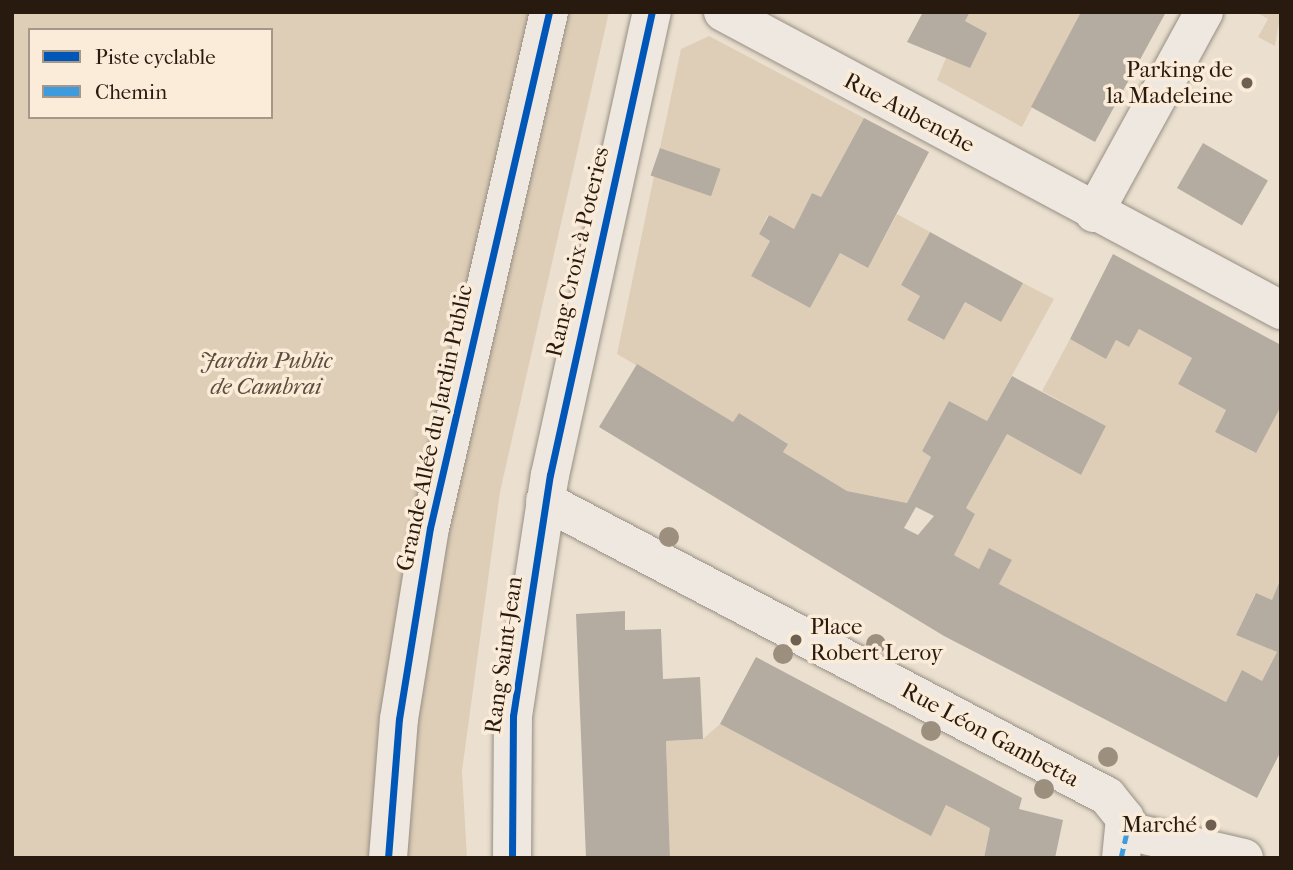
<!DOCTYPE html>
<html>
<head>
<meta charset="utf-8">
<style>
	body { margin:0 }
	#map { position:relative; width:1293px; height:870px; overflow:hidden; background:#ebe0cf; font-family:"IM FELL French Canon",serif }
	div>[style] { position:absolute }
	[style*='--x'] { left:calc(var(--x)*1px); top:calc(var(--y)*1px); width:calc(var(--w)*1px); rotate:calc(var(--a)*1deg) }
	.green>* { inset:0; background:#deceb7 }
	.building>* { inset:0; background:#b4aca0; transform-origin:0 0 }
	.roads { filter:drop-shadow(0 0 2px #978f84) drop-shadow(0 0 2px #978f84) }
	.minor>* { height:38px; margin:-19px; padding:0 19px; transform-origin:19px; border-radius:19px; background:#eee8e0 }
	.quiet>* { height:5px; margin-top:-2.5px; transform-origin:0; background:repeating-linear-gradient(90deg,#3d9bde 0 10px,transparent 0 15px) }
	.cycleway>* { height:7px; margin:-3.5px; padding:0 3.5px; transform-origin:3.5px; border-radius:3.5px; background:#0057b8 }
	.trees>* { width:20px; height:20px; margin:-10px; border-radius:50%; background:#9c8f7e }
	.dots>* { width:19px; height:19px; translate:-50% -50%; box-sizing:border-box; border:4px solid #faecd8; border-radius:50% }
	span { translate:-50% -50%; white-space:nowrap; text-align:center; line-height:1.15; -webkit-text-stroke:7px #faecd8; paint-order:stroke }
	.poi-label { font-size:23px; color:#291a0f }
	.right { translate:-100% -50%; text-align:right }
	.left { translate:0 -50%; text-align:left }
	.street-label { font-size:23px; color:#291a0f }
	.park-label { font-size:23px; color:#5c4c3c; font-style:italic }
	.frame { position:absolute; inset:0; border:14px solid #291a0f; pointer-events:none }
	.legend { position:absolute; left:28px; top:28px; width:245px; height:91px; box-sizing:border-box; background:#faecd8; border:2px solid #a69888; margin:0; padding:9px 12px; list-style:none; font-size:21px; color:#291a0f }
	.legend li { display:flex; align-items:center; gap:14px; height:35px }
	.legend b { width:35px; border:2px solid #a69888 }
</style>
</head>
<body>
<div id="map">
	<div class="green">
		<div style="clip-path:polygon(evenodd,12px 12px,609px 12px,500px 492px,462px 771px,467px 858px,12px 858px,12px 12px,30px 30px,271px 30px,271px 117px,30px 117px,30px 30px)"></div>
		<div style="clip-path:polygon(970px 12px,1081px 12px,1022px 127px,937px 80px,947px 55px,987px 33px,965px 21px)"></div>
		<div style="clip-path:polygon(1256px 12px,1281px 12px,1275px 46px,1258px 37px,1268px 19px)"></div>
		<div style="clip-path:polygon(709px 36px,864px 118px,821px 197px,812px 193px,794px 229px,768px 215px,759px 234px,770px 241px,751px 276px,810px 308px,840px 253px,868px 268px,897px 214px,930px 232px,901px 285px,920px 296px,907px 320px,943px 340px,965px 302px,1001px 322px,1023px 283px,1054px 299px,987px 421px,949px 401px,922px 451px,931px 457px,907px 503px,847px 491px,783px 452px,787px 443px,739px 413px,733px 422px,617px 354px,654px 176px,711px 195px,720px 169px,660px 148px,681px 49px)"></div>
		<div style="clip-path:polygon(1139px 329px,1192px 358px,1178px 384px,1226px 410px,1215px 432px,1255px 453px,1281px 406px,1281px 578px,1272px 600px,1255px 594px,1236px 635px,1277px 652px,1262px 681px,1243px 671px,1226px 702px,999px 584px,1012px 560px,979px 569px,954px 555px,975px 514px,966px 508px,1007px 434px,1081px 475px,1106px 426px,1042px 391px,1070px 339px,1106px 358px,1116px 340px,1129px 347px)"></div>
		<div style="clip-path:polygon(720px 724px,931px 835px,946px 805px,990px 828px,984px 858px,670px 858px,666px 741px,703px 739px)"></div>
	</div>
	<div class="building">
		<div style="clip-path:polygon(923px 12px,970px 12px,965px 21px,987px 33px,970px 68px,907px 42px)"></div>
		<div style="clip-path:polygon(1081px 12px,1166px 12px,1095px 142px,1031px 107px)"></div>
		<div style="clip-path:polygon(864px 118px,929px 152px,868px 268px,840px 253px,810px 308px,751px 276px,770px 241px,759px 234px,769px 215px,794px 229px,812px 193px,821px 197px)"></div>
		<div style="left:1203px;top:143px;width:75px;height:52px;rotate:30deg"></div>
		<div style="left:660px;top:148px;width:64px;height:29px;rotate:19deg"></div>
		<div style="clip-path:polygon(930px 232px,1023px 283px,1001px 322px,965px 302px,944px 340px,907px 320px,920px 296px,901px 285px)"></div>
		<div style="clip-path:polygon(1113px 254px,1281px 345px,1281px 406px,1256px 453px,1215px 432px,1226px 410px,1178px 384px,1192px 358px,1139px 329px,1129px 347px,1116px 340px,1106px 359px,1070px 339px)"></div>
		<div style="clip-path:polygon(evenodd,637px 364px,733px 422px,739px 413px,788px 444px,783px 452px,847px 491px,907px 503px,931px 457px,922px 451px,949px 401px,987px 421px,1012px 376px,1106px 426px,1081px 475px,1007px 434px,966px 508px,975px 514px,954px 555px,979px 569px,989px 548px,1012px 560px,999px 584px,1226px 702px,1242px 670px,1262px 681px,1277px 652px,1236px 635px,1256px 593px,1272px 600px,1281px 578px,1281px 751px,1257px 798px,944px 636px,599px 427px,637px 364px,916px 507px,934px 516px,918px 535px,904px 528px,916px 507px)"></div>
		<div style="clip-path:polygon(625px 611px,625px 630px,661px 629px,663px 679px,700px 677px,703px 739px,666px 741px,670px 858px,586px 858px,576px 614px)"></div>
		<div style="clip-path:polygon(756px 657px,1022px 798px,1019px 809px,1063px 820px,1055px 858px,984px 858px,990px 828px,946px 805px,931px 836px,720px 724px)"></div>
	</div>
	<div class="roads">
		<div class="minor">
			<div style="--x:723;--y:12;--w:633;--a:28.1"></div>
			<div style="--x:1094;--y:213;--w:229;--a:-61.3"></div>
			<div style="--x:545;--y:501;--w:635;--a:27.7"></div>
			<div style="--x:1107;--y:796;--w:28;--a:51"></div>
			<div style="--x:1125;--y:818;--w:40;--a:95.7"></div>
			<div style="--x:1127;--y:831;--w:120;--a:13"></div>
			<div style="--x:388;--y:858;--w:139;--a:-85.5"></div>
			<div style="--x:399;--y:719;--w:193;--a:-80.8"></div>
			<div style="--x:430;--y:528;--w:530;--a:-77.01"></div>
			<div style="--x:512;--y:858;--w:142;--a:-89.6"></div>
			<div style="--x:513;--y:716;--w:244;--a:-81.3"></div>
			<div style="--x:550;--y:475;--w:474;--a:-77.6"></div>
		</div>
	</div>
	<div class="quiet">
		<div style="--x:1121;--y:858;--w:28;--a:-77"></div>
	</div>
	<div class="cycleway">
		<div style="--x:388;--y:858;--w:139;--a:-85.5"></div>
		<div style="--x:399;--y:719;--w:193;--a:-80.8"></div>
		<div style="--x:430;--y:528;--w:530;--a:-77.01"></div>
		<div style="--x:512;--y:858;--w:142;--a:-89.6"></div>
		<div style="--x:513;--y:716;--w:244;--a:-81.3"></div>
		<div style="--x:550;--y:475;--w:474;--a:-77.6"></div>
	</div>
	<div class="trees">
		<div style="left:669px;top:537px"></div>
		<div style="left:876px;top:644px"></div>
		<div style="left:783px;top:654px"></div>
		<div style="left:931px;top:731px"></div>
		<div style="left:1108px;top:757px"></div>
		<div style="left:1044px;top:789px"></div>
	</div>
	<div class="dots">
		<div style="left:1247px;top:83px;background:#6d5f52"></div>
		<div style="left:796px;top:640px;background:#6d5f52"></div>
		<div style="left:1211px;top:825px;background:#6d5f52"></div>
	</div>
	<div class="poi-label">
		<span class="right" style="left:1233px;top:83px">Parking de<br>la Madeleine</span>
		<span class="left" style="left:810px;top:640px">Place<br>Robert Leroy</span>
		<span class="right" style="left:1197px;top:825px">Marché</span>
	</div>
	<div class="street-label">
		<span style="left:909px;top:113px;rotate:28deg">Rue Aubenche</span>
		<span style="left:578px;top:252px;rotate:-77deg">Rang Croix à Poteries</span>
		<span style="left:435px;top:428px;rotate:-78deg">Grande Allée du Jardin Public</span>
		<span style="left:504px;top:655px;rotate:-82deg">Rang Saint-Jean</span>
		<span style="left:990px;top:735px;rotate:28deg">Rue Léon Gambetta</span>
	</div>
	<div class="park-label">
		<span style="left:266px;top:374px">Jardin Public<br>de Cambrai</span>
	</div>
	<div class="frame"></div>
	<ul class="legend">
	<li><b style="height:9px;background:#0057b8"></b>Piste cyclable</li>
	<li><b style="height:9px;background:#3d9bde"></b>Chemin</li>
	</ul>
</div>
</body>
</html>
